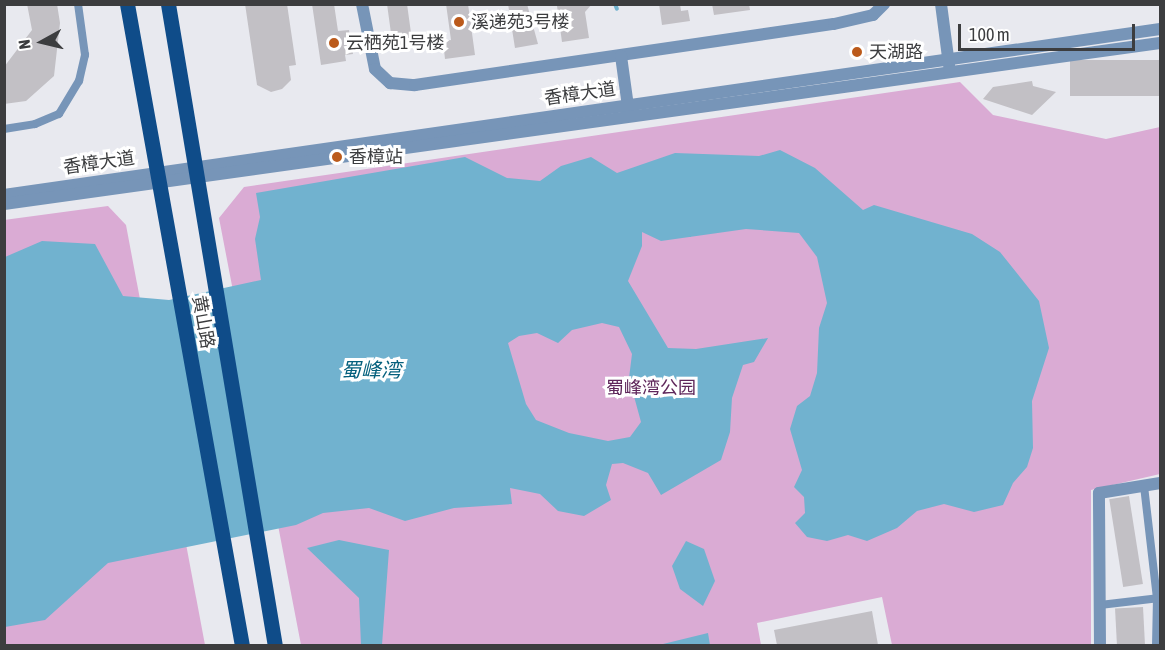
<!DOCTYPE html>
<html>
<head>
<meta charset="utf-8">
<style>
	body { margin:0 }
	#map { position:relative; width:1165px; height:650px; overflow:hidden; background:#e8e9ef; font-family:"Asap Condensed","Noto Sans SC",sans-serif }
	div>[style] { position:absolute }
	[style*='--x'] { left:calc(var(--x)*1px); top:calc(var(--y)*1px); width:calc(var(--w)*1px); rotate:calc(var(--a)*1deg) }
	.green>* { inset:0; background:#daabd4 }
	.water>* { inset:0; background:#71b2cf }
	.stream>* { height:4px; margin:-2px; padding:0 2px; transform-origin:2px; border-radius:2px; background:#71b2cf }
	.building>* { inset:0; background:#c2c0c5; transform-origin:0 0 }
	.service>* { height:8px; margin:-4px; padding:0 4px; transform-origin:4px; border-radius:4px; background:#7795b8 }
	.minor>* { height:12px; margin:-6px; padding:0 6px; transform-origin:6px; border-radius:6px; background:#7795b8 }
	.tertiary>* { height:12px; margin:-6px; padding:0 6px; transform-origin:6px; border-radius:6px; background:#7795b8 }
	.primary>* { height:15px; margin:-7.5px; padding:0 7.5px; transform-origin:7.5px; border-radius:7.5px; background:#0f4c89 }
	.dots>* { width:16px; height:16px; translate:-50% -50%; box-sizing:border-box; border:3px solid #fff; border-radius:50% }
	span { translate:-50% -50%; white-space:nowrap; text-align:center; line-height:1.15; -webkit-text-stroke:6px #fff; paint-order:stroke }
	.poi-label { font-size:18px; color:#3c3d3f }
	.left { translate:0 -50%; text-align:left }
	.street-label { font-size:18px; color:#3c3d3f }
	.park-label { font-size:18px; color:#5f275b }
	.water-label { font-size:20px; color:#05607d; font-style:italic }
	.frame { position:absolute; inset:0; border:6px solid #3c3d3f; pointer-events:none }
	.north { position:absolute; left:12px; top:12px; width:60px; height:60px; -webkit-text-stroke:4px #fff; paint-order:stroke; rotate:262deg; font-size:16px; font-weight:700; line-height:24px; text-align:center; color:#3c3d3f }
	.north::after { content:''; display:block; margin:auto; width:21px; height:27px; background:#3c3d3f; clip-path:polygon(50% 0,100% 100%,50% 72%,0 100%) }
	.scale { position:absolute; left:958px; top:24px; width:177px; height:27px; box-sizing:border-box; border:3px solid #3c3d3f; border-top:0; padding-left:8px; font-size:18px; line-height:21px; white-space:nowrap; color:#3c3d3f; -webkit-text-stroke:4px #fff; paint-order:stroke }
</style>
</head>
<body>
<div id="map">
	<div class="green">
		<div style="clip-path:polygon(960px 82px,993px 115px,1106px 139px,1160px 127px,1160px 474px,1091px 490px,1091px 645px,892px 645px,882px 597px,757px 623px,761px 645px,301px 645px,219px 218px,244px 187px)"></div>
		<div style="clip-path:polygon(108px 206px,126px 225px,205px 645px,5px 645px,4px 220px)"></div>
	</div>
	<div class="water">
		<div style="clip-path:polygon(evenodd,780px 150px,815px 168px,863px 210px,874px 205px,972px 234px,1000px 252px,1039px 301px,1049px 348px,1032px 401px,1033px 448px,1027px 467px,1013px 483px,1003px 505px,974px 512px,944px 504px,917px 511px,897px 528px,867px 541px,848px 535px,827px 541px,807px 537px,795px 523px,805px 513px,804px 497px,794px 487px,802px 470px,790px 429px,797px 406px,810px 396px,817px 373px,819px 328px,827px 303px,817px 257px,799px 233px,746px 229px,661px 241px,642px 232px,642px 246px,628px 281px,668px 348px,696px 349px,768px 338px,754px 362px,743px 365px,732px 398px,730px 432px,721px 460px,661px 495px,648px 473px,623px 463px,612px 464px,606px 485px,611px 500px,584px 516px,558px 511px,540px 494px,510px 488px,512px 504px,454px 508px,405px 521px,369px 508px,323px 513px,296px 525px,108px 563px,45px 620px,5px 627px,5px 257px,42px 241px,95px 244px,123px 296px,169px 300px,261px 280px,255px 239px,260px 217px,256px 193px,465px 157px,507px 178px,540px 181px,561px 166px,591px 157px,617px 173px,675px 153px,759px 156px,780px 150px,602px 323px,619px 327px,632px 354px,629px 378px,641px 422px,630px 437px,608px 441px,569px 433px,536px 420px,526px 404px,508px 343px,519px 336px,537px 333px,558px 343px,572px 330px,602px 323px)"></div>
		<div style="clip-path:polygon(339px 540px,389px 550px,382px 645px,361px 645px,359px 598px,307px 548px)"></div>
		<div style="clip-path:polygon(686px 541px,704px 549px,715px 581px,703px 606px,680px 589px,672px 566px)"></div>
		<div style="clip-path:polygon(708px 633px,710px 645px,660px 645px,663px 644px)"></div>
	</div>
	<div class="stream">
		<div style="--x:615;--y:4;--w:5;--a:68"></div>
	</div>
	<div class="building">
		<div style="clip-path:polygon(27px 4px,57px 4px,60px 23px,54px 76px,26px 101px,4px 104px,4px 67px,32px 30px)"></div>
		<div style="clip-path:polygon(245px 4px,287px 4px,296px 65px,289px 66px,291px 80px,282px 89px,271px 92px,257px 85px)"></div>
		<div style="clip-path:polygon(312px 4px,334px 4px,338px 31px,349px 30px,353px 54px,345px 55px,346px 61px,321px 65px)"></div>
		<div style="clip-path:polygon(387px 4px,407px 4px,411px 33px,416px 32px,417px 45px,393px 48px)"></div>
		<div style="clip-path:polygon(446px 4px,468px 4px,475px 55px,445px 59px,443px 41px,451px 40px)"></div>
		<div style="clip-path:polygon(508px 4px,527px 4px,538px 44px,515px 48px)"></div>
		<div style="clip-path:polygon(592px 4px,585px 12px,589px 38px,562px 42px,557px 6px)"></div>
		<div style="clip-path:polygon(659px 4px,680px 4px,681px 11px,688px 10px,690px 21px,662px 25px)"></div>
		<div style="clip-path:polygon(712px 4px,749px 4px,750px 10px,714px 15px)"></div>
		<div style="left:1161px;top:60px;width:36px;height:91px;rotate:90deg"></div>
		<div style="clip-path:polygon(1032px 81px,1033px 86px,1056px 92px,1032px 115px,983px 99px,993px 87px)"></div>
		<div style="left:1129px;top:496px;width:89px;height:20px;rotate:81deg"></div>
		<div style="left:1143px;top:607px;width:38px;height:28px;rotate:87deg"></div>
		<div style="clip-path:polygon(872px 611px,878px 645px,777px 645px,774px 630px)"></div>
	</div>
	<div class="service">
		<div style="--x:4;--y:129;--w:31;--a:-9"></div>
		<div style="--x:35;--y:124;--w:26;--a:-23"></div>
		<div style="--x:59;--y:114;--w:39;--a:-59"></div>
		<div style="--x:79;--y:81;--w:27;--a:-77"></div>
		<div style="--x:85;--y:55;--w:51;--a:-97.8"></div>
		<div style="--x:1144;--y:486;--w:113;--a:83.4"></div>
		<div style="--x:1157;--y:598;--w:48;--a:91.2"></div>
		<div style="--x:1100;--y:605;--w:60;--a:-6.7"></div>
	</div>
	<div class="minor">
		<div style="--x:362;--y:4;--w:66;--a:78.7"></div>
		<div style="--x:375;--y:69;--w:21;--a:43"></div>
		<div style="--x:390;--y:83;--w:25;--a:5"></div>
		<div style="--x:415;--y:85;--w:423;--a:-8.3"></div>
		<div style="--x:834;--y:24;--w:40;--a:-13"></div>
		<div style="--x:873;--y:15;--w:16;--a:-45"></div>
		<div style="--x:621;--y:56;--w:59;--a:82.1"></div>
		<div style="--x:1100;--y:646;--w:153;--a:-90.4"></div>
		<div style="--x:1099;--y:493;--w:62;--a:-9.3"></div>
	</div>
	<div class="tertiary">
		<div style="--x:941;--y:4;--w:62;--a:82.5"></div>
		<div style="--x:4;--y:195;--w:1168;--a:-8.17"></div>
		<div style="--x:4;--y:204;--w:1167;--a:-7.93"></div>
	</div>
	<div class="primary">
		<div style="--x:127;--y:4;--w:652;--a:79.84"></div>
		<div style="--x:168;--y:4;--w:651;--a:80.54"></div>
	</div>
	<div class="dots">
		<div style="left:459px;top:22px;background:#bb5a1b"></div>
		<div style="left:334px;top:43px;background:#bb5a1b"></div>
		<div style="left:857px;top:52px;background:#bb5a1b"></div>
		<div style="left:337px;top:157px;background:#bb5a1b"></div>
	</div>
	<div class="poi-label">
		<span class="left" style="left:471px;top:22px">溪递苑3号楼</span>
		<span class="left" style="left:346px;top:43px">云栖苑1号楼</span>
		<span class="left" style="left:869px;top:52px">天湖路</span>
		<span class="left" style="left:349px;top:157px">香樟站</span>
	</div>
	<div class="street-label">
		<span style="left:580px;top:94px;rotate:-8deg">香樟大道</span>
		<span style="left:99px;top:163px;rotate:-8deg">香樟大道</span>
		<span style="left:203px;top:322px;rotate:80deg">黄山路</span>
	</div>
	<div class="park-label">
		<span style="left:651px;top:388px">蜀峰湾公园</span>
	</div>
	<div class="water-label">
		<span style="left:371px;top:369px">蜀峰湾</span>
	</div>
	<div class="frame"></div>
	<div class="north">N</div>
	<div class="scale">100 m</div>
</div>
</body>
</html>
